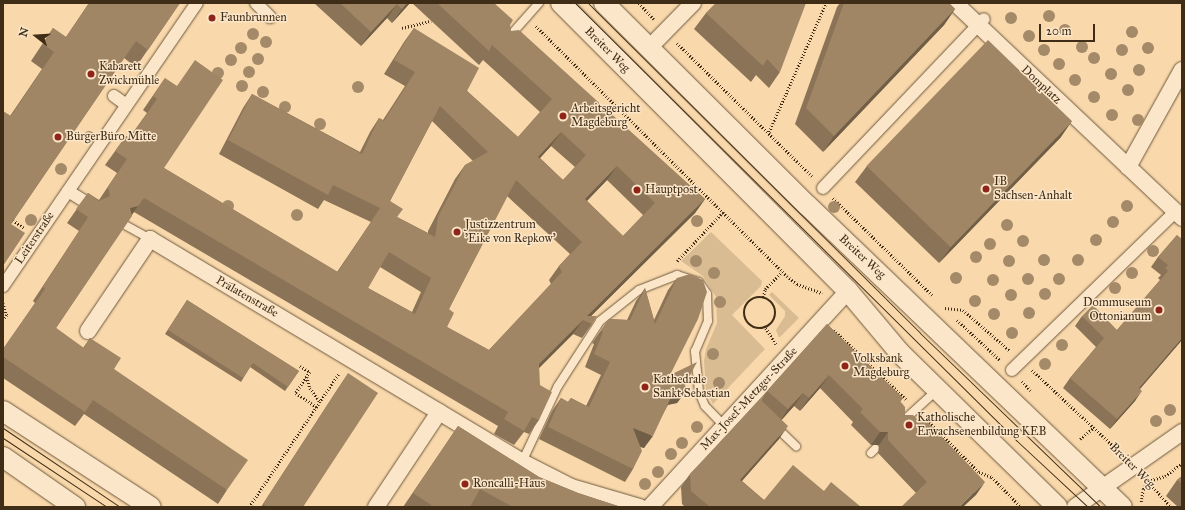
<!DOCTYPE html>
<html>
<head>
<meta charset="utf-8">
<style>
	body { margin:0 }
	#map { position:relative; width:1185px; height:510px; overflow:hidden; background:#f9d9ac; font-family:"IM FELL Great Primer",serif }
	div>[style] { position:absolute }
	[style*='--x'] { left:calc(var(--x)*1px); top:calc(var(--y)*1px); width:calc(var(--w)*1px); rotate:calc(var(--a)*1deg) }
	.green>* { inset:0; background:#dabc93 }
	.path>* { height:2.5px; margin-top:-1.25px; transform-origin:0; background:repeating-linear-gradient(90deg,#402d17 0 1px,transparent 0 3px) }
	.path>.ring { margin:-1.25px; padding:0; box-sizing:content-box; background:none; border:2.5px solid #402d17; border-radius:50% }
	.roads { filter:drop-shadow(0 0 1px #6e583c) drop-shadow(0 0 1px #6e583c) }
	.service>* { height:8px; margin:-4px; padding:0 4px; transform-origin:4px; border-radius:4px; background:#fbe6c9 }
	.pedestrian>* { height:12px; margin:-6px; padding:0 6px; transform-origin:6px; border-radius:6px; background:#fbe6c9 }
	.minor>* { height:16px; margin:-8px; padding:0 8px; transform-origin:8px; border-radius:8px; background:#fbe6c9 }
	.tertiary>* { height:20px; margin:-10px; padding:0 10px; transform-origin:10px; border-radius:10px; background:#fbe6c9 }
	.tram>* { height:1px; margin:-0.5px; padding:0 0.5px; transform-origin:0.5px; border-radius:0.5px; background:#402d17 }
	.trees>* { width:12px; height:12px; margin:-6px; border-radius:50%; background:#a48a68 }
	.wall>* { inset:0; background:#8a7356 }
	.shaded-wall>* { inset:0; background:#705e46 }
	.building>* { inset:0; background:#a08664; transform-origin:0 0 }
	.dots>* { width:11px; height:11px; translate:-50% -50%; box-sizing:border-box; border:2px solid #fbe6c9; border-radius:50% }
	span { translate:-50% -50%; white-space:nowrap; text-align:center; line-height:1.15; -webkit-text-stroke:3px #fbe6c9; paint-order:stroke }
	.poi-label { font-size:12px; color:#402d17 }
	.left { translate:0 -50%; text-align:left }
	.right { translate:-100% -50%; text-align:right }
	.street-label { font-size:12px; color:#402d17 }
	.frame { position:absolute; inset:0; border:4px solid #402d17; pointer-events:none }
	.north { position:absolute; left:16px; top:16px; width:40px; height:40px; -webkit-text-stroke:3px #fbe6c9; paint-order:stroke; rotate:287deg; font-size:11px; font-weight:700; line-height:16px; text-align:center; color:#402d17 }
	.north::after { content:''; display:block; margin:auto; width:14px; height:18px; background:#402d17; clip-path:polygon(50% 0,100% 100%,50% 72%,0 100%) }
	.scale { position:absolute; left:1039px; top:24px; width:56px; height:18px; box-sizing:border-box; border:2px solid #402d17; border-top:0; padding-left:5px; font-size:12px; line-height:14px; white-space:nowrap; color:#402d17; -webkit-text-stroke:3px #fbe6c9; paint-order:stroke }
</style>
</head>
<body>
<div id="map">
	<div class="green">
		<div style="clip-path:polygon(711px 232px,762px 281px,761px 286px,732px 315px,765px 349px,713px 404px,706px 391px,704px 361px,706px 349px,717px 323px,716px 297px,703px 276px,681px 261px)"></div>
		<div style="clip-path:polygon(772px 292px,799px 318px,779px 338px,776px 330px,785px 316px,785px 311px,769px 295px)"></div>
	</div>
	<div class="path">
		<div style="--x:639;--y:3;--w:22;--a:47"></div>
		<div style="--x:536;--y:26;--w:354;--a:44.9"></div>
		<div style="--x:787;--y:276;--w:13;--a:39"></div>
		<div style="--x:797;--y:284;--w:27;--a:20"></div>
		<div style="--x:402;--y:28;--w:30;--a:-14"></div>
		<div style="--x:677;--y:43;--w:191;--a:44.6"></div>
		<div style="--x:769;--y:132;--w:141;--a:-66.2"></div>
		<div style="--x:833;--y:198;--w:139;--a:44.4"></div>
		<div style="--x:13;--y:220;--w:14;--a:36"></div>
		<div style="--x:677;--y:261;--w:67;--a:-46.8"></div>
		<div style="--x:763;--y:297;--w:8;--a:-76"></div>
		<div style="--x:765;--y:289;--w:24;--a:-45"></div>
		<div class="ring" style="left:744px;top:297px;width:29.5px;height:29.5px"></div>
		<div style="--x:3;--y:303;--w:13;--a:72"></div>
		<div style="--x:7;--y:315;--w:6;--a:129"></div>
		<div style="--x:945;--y:308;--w:18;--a:6"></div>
		<div style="--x:963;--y:310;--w:62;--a:41.1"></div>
		<div style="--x:957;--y:320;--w:59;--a:42.9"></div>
		<div style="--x:766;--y:328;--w:19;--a:58"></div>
		<div style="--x:834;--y:330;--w:101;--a:43.8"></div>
		<div style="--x:300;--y:366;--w:12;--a:31"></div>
		<div style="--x:310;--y:372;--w:25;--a:124"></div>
		<div style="--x:296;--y:393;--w:25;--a:34"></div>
		<div style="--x:1032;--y:370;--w:123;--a:43"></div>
		<div style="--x:307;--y:377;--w:11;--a:75"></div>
		<div style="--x:310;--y:388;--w:17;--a:54"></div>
		<div style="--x:1022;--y:381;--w:13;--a:48"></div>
		<div style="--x:925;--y:418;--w:76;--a:45"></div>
		<div style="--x:979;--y:472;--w:14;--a:21"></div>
		<div style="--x:992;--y:477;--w:42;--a:46"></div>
		<div style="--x:1080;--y:439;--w:17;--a:-40"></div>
		<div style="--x:1145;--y:478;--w:39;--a:48"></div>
		<div style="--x:1141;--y:502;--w:13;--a:-81"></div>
		<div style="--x:1143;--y:489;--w:9;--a:-58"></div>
		<div style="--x:1148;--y:481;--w:18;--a:-16"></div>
		<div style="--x:1165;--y:476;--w:21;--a:-37"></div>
		<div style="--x:249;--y:507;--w:161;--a:-56.1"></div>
	</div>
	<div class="roads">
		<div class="service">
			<div style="--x:508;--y:38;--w:47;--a:-48.5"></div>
			<div style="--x:125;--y:225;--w:29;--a:29"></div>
			<div style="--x:902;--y:422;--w:47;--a:-42.4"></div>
			<div style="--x:776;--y:427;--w:28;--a:44"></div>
			<div style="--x:871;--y:453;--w:6;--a:-45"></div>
			<div style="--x:522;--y:462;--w:84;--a:-64.7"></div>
			<div style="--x:558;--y:386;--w:77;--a:-57.1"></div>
			<div style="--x:600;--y:321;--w:50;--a:-38.5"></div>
			<div style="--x:639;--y:290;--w:41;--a:-21.5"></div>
			<div style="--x:677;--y:275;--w:23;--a:18"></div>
			<div style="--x:699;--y:282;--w:14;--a:56"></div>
			<div style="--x:707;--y:294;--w:27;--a:88"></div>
			<div style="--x:708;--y:321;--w:33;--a:113"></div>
			<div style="--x:695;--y:351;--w:41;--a:84.4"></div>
			<div style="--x:699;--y:392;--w:15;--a:67"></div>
			<div style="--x:705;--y:406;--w:28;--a:46"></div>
		</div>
		<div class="pedestrian">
			<div style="--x:256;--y:3;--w:20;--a:45"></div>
			<div style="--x:114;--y:96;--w:14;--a:36"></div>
			<div style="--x:823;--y:188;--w:233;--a:-46.4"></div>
			<div style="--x:68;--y:191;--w:31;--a:32"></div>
			<div style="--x:3;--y:286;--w:343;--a:-55.6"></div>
			<div style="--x:1012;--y:370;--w:227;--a:-44.1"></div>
		</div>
		<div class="minor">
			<div style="--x:955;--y:3;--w:313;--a:43.4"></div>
			<div style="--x:649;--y:48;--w:63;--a:-45.6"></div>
			<div style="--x:1128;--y:167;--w:111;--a:-60.9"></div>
			<div style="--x:88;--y:331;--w:111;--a:-56"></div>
			<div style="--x:150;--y:239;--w:434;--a:30.9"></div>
			<div style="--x:522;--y:462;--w:55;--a:27"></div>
			<div style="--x:571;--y:487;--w:72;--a:16.2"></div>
			<div style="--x:376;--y:507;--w:114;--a:-56.4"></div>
			<div style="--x:650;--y:507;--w:293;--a:-47.5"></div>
			<div style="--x:1075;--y:507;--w:131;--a:-35"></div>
		</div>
		<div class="tertiary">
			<div style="--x:561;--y:3;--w:407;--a:45.1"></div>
			<div style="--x:848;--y:291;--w:81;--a:50"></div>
			<div style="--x:900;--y:353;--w:220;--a:44.4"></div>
			<div style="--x:604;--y:3;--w:286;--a:44.9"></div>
			<div style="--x:807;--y:205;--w:436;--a:43.8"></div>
			<div style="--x:3;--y:411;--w:176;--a:33"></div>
			<div style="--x:3;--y:457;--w:88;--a:34.8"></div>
		</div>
	</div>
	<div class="tram">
		<div style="--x:575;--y:3;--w:622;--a:44.74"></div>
		<div style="--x:1017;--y:441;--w:97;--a:42.9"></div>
		<div style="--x:588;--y:3;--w:468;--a:44.8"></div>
		<div style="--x:920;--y:333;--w:251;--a:43.9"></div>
		<div style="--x:3;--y:428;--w:141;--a:34"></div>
		<div style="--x:3;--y:438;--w:125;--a:33.6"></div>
	</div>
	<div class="trees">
		<div style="left:1049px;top:16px"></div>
		<div style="left:1011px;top:18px"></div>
		<div style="left:1065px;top:30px"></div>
		<div style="left:1132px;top:32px"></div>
		<div style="left:253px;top:34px"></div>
		<div style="left:1029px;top:36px"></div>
		<div style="left:266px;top:42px"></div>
		<div style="left:1082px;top:47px"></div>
		<div style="left:241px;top:48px"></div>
		<div style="left:1148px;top:48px"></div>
		<div style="left:1044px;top:50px"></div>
		<div style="left:1122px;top:50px"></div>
		<div style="left:1094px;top:58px"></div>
		<div style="left:258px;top:59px"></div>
		<div style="left:231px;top:60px"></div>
		<div style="left:1059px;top:64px"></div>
		<div style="left:1139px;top:70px"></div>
		<div style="left:249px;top:72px"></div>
		<div style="left:218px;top:73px"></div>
		<div style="left:1111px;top:74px"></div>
		<div style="left:1075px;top:80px"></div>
		<div style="left:242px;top:86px"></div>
		<div style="left:358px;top:87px"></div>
		<div style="left:1128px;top:90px"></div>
		<div style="left:263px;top:92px"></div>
		<div style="left:1094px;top:97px"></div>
		<div style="left:285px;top:107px"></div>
		<div style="left:1112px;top:115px"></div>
		<div style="left:1138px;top:120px"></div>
		<div style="left:320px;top:124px"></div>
		<div style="left:89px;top:137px"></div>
		<div style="left:61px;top:169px"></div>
		<div style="left:228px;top:206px"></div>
		<div style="left:1127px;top:206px"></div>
		<div style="left:834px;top:207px"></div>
		<div style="left:297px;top:215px"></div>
		<div style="left:31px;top:220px"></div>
		<div style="left:697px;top:221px"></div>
		<div style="left:1113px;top:222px"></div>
		<div style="left:1007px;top:225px"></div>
		<div style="left:1096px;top:240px"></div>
		<div style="left:1023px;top:241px"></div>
		<div style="left:990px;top:244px"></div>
		<div style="left:1153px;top:251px"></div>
		<div style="left:976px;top:257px"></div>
		<div style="left:1044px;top:260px"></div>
		<div style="left:1078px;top:260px"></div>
		<div style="left:696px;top:261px"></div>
		<div style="left:1009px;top:261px"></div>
		<div style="left:714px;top:273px"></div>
		<div style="left:1132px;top:273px"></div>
		<div style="left:956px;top:278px"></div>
		<div style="left:1028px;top:279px"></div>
		<div style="left:1059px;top:279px"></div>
		<div style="left:993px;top:280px"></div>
		<div style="left:1115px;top:288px"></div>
		<div style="left:1045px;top:294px"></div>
		<div style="left:1011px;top:295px"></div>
		<div style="left:975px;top:301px"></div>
		<div style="left:720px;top:302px"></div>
		<div style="left:1029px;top:313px"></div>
		<div style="left:994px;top:314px"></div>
		<div style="left:1012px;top:333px"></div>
		<div style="left:1062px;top:345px"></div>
		<div style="left:713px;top:354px"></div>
		<div style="left:1045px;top:364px"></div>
		<div style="left:719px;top:383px"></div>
		<div style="left:1170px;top:410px"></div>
		<div style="left:1156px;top:421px"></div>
		<div style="left:697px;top:427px"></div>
		<div style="left:682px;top:443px"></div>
		<div style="left:671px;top:454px"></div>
		<div style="left:658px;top:472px"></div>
		<div style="left:645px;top:484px"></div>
	</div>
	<div class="wall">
		<div style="clip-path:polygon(89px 3px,180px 3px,136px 67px,124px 58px,11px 224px,3px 266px,10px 116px,42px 69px,31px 61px,53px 28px,66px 37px)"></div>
		<div style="clip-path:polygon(314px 3px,410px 3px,392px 23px,387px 18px,361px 46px)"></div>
		<div style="clip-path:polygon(evenodd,412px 3px,494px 3px,510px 26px,511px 31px,705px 199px,695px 213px,591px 316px,592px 324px,582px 338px,573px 334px,539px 368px,539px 420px,529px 434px,524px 432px,514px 445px,494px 434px,498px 426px,134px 212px,56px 328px,83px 348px,90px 338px,114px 369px,227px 490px,218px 504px,84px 414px,75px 426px,3px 378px,3px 349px,35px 303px,33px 301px,79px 231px,67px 223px,88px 193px,99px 200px,117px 173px,105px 165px,126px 136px,129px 138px,147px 113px,143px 110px,165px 78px,164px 168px,337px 272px,371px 222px,324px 200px,318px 209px,219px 154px,243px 108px,252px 94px,360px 152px,370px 132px,379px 118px,383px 120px,405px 86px,384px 74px,404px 42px,414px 28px,467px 91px,518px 137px,540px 112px,483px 60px,479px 65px,412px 3px,432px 121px,473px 161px,465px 165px,455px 179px,428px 231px,428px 233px,397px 217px,390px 201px,432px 121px,412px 3px,551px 146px,575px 167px,563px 180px,540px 158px,551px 146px,412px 3px,607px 180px,643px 215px,623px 236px,587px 201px,607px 180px,412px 3px,507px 196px,570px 254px,559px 266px,549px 280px,551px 284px,489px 350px,447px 327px,449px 309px,507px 196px,412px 3px,380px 267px,421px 292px,412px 312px,368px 288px,380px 267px)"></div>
		<div style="clip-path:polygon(716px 3px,780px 72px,769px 88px,756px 75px,751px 82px,694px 29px,706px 13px)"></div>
		<div style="clip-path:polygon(840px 3px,949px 3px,955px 9px,944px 25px,823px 152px,795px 124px,837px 7px)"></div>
		<div style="clip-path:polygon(1061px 137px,939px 263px,855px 182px,867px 166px)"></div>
		<div style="clip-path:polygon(1177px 235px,1182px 340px,1140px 389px,1135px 401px,1110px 429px,1063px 388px,1070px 378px,1096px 347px,1075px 326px,1082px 316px,1117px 330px,1160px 280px,1158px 278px,1161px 275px,1151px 267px,1158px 257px)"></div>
		<div style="clip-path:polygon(677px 278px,670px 375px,685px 385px,686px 391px,677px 403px,668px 405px,644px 448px,640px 447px,633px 469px,625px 482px,539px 439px,552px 411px,561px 398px,568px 402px,571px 398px,586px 406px,601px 375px,585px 367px,594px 344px,592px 343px,609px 319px,627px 320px,636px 301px,645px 288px,654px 320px,668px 290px)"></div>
		<div style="clip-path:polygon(187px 300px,299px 371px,285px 391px,250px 367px,241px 382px,165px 334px)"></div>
		<div style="clip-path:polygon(827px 324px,903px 398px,900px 402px,905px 415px,976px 495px,916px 493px,878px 453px,879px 445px,871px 445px,851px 425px,853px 422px,820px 388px,800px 411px,794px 406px,781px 420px,779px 439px,742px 481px,764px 500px,824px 491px,861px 507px,685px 507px,682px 504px,681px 487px,690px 474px,761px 400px,767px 391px)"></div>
		<div style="clip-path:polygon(348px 374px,303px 507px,261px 507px,337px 390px)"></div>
		<div style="clip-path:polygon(458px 426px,539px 477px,578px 493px,621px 507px,472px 507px,470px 506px,470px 507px,403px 507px)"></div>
		<div style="clip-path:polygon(1182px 476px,1182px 507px,1178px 507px,1166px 496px,1177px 480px)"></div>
	</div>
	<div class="shaded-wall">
		<div style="clip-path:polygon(407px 3px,410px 3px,392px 23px,402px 9px)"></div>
		<div style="clip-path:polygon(397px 4px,387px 18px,361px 46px,371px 32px)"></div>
		<div style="clip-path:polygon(955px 9px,944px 25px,823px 152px,834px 136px)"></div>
		<div style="clip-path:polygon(1072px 121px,1061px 137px,939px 263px,951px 247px)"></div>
		<div style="clip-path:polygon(561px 132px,551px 146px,528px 171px,538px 157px)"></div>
		<div style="clip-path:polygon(617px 166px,607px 180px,575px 213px,585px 199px)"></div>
		<div style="clip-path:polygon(705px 199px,695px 213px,586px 321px,587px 316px)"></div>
		<div style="clip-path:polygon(138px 206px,128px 220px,130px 208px)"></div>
		<div style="clip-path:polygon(583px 320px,573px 334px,529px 378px,539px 364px)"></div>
		<div style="clip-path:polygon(1182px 338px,1182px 340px,1132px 398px,1139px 388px)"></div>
		<div style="clip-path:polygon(829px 375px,820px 388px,800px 411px,809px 398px)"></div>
		<div style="clip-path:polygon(686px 391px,677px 403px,665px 405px,673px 393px)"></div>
		<div style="clip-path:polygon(1142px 391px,1135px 401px,1110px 429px,1117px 419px)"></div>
		<div style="clip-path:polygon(803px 393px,794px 406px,779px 423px,788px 409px)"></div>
		<div style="clip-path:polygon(788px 426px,779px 439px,731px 493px,740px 480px)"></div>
		<div style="clip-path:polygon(633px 428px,653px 436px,644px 448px,624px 440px)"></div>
		<div style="clip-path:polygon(880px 432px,888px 432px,879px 445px,871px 445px)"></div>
		<div style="clip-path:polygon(985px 482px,976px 495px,963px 507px,959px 507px)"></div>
	</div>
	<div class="building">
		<div style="clip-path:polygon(89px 3px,180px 3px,148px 50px,136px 41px,11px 224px,25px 233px,3px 266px,3px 111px,11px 116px,54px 52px,43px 44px,53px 28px,66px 37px)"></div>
		<div style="clip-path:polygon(340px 3px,407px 3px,402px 9px,397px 4px,371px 32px)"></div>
		<div style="clip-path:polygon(evenodd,437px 3px,494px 3px,513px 20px,510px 25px,511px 31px,519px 30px,705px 199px,587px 316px,597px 316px,592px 324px,583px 320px,539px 364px,540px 385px,552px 392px,539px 420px,532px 417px,524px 431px,504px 419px,508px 412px,144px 198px,138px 206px,130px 208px,132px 216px,56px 328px,84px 348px,90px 338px,121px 358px,114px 369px,248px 460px,227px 490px,93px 400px,85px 412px,3px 357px,3px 349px,45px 289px,43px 287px,88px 217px,76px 209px,88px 193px,99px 201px,110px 196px,108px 187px,127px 159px,115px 151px,126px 136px,130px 138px,157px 99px,153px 96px,165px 78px,177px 86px,195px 60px,223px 80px,164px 168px,338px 272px,380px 208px,333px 185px,328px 195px,228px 140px,252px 94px,362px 154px,379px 118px,384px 121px,415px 72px,394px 60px,414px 28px,479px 68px,467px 91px,518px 137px,552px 99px,492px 45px,489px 51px,437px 3px,440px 106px,488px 152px,465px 165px,438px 217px,435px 237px,397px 217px,403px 209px,390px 201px,440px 106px,437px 3px,561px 132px,586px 155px,563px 180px,538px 157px,561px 132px,437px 3px,617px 166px,655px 203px,623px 236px,585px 199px,617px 166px,437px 3px,516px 180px,582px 242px,559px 266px,562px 272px,489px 350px,447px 327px,454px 313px,449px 309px,516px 180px,437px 3px,389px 252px,431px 278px,415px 314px,368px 288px,389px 252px)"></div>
		<div style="clip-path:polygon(716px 3px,806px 3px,780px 72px,767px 59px,763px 66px,706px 13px)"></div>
		<div style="clip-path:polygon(844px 3px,949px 3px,955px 9px,834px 136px,806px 108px)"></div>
		<div style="left:988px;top:40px;width:117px;height:175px;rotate:44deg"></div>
		<div style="clip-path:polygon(1177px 235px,1182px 239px,1182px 338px,1139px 388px,1142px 391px,1117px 419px,1070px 378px,1104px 338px,1082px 316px,1093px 305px,1117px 330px,1168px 271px,1165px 268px,1168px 265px,1158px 257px)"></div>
		<div style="clip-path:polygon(690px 274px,703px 280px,707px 292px,698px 319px,670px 375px,697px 362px,685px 385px,686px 391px,673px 393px,653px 436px,633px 428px,642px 451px,633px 469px,548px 427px,561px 398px,568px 402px,571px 398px,589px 407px,610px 362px,594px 354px,603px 332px,601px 331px,609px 319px,630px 320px,645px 288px,655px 324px,677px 278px)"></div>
		<div style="clip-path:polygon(187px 300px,299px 371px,288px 387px,253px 363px,243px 378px,168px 330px)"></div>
		<div style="clip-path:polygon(827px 324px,903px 398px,900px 401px,905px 407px,905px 415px,913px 415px,920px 422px,924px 418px,985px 482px,959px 507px,901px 507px,927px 482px,888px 440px,888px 432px,880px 432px,860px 412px,863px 409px,829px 375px,809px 398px,803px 393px,788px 409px,767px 391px)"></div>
		<div style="clip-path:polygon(348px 373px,378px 393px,303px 507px,267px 507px,263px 504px)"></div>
		<div style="clip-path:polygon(760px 399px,788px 426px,740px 480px,764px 500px,793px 465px,824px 491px,831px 482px,861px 507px,710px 507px,691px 491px,690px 474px)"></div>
		<div style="clip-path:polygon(458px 426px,539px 477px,578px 493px,621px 507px,513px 507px,480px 489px,470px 507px,434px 507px,413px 493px)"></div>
		<div style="clip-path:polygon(1182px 476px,1182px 484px,1177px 480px)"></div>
	</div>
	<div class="dots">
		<div style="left:212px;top:18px;background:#8f2418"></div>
		<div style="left:91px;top:74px;background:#8f2418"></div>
		<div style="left:563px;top:116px;background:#8f2418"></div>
		<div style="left:58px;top:137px;background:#8f2418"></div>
		<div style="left:986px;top:189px;background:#8f2418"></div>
		<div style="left:637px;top:190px;background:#8f2418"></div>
		<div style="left:457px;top:232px;background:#8f2418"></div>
		<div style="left:1159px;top:310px;background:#8f2418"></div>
		<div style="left:845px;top:366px;background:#8f2418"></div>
		<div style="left:645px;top:387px;background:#8f2418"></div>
		<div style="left:909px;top:425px;background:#8f2418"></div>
		<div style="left:465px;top:484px;background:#8f2418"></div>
	</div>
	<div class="poi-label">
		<span class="left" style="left:220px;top:18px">Faunbrunnen</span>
		<span class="left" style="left:99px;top:74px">Kabarett<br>Zwickmühle</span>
		<span class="left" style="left:571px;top:116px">Arbeitsgericht<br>Magdeburg</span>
		<span class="left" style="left:66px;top:137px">BürgerBüro Mitte</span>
		<span class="left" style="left:994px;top:189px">IB<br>Sachsen-Anhalt</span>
		<span class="left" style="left:645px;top:190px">Hauptpost</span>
		<span class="left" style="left:465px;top:232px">Justizzentrum<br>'Eike von Repkow'</span>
		<span class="right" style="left:1151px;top:310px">Dommuseum<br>Ottonianum</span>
		<span class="left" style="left:853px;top:366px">Volksbank<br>Magdeburg</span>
		<span class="left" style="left:653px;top:387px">Kathedrale<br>Sankt Sebastian</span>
		<span class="left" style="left:917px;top:425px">Katholische<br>Erwachsenenbildung KEB</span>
		<span class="left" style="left:473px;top:484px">Roncalli-Haus</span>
	</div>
	<div class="street-label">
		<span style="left:607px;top:50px;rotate:45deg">Breiter Weg</span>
		<span style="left:1041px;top:85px;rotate:43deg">Domplatz</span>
		<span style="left:35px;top:238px;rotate:-56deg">Leiterstraße</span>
		<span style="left:862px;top:257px;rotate:43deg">Breiter Weg</span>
		<span style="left:247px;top:297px;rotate:30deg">Prälatenstraße</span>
		<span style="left:749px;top:399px;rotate:-47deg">Max-Josef-Metzger-Straße</span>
		<span style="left:1132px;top:466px;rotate:45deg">Breiter Weg</span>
	</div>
	<div class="frame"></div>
	<div class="north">N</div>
	<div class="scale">20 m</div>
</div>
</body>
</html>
